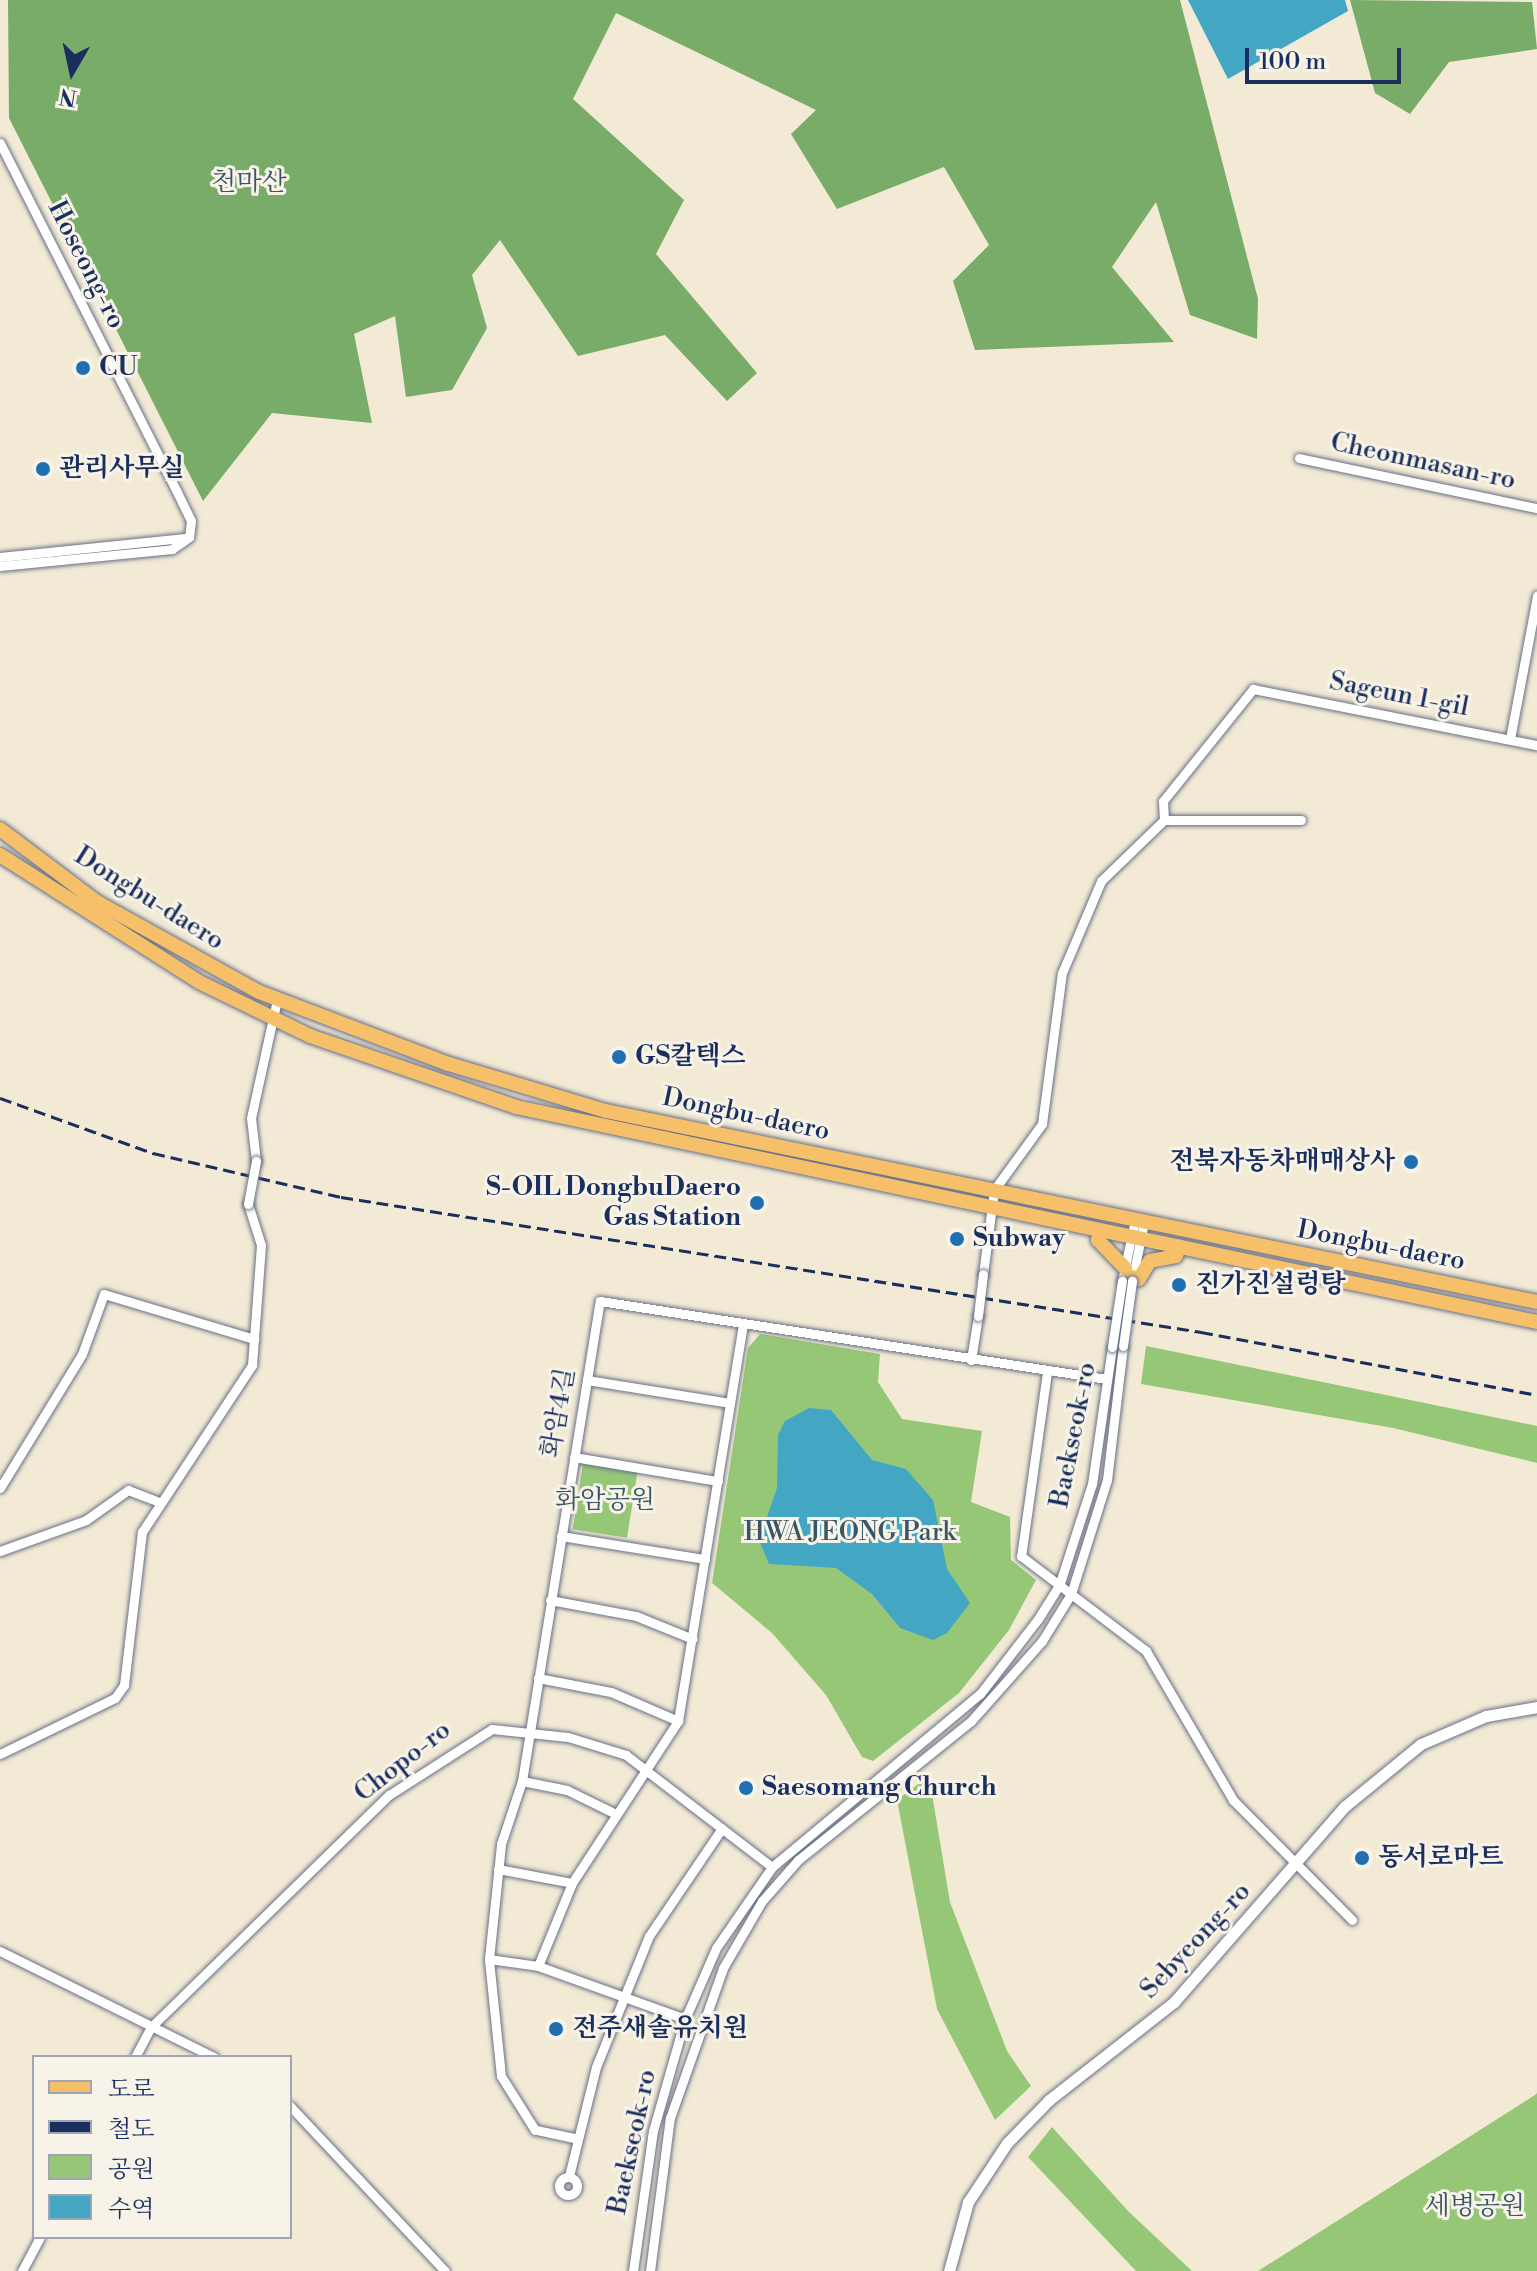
<!DOCTYPE html>
<html>
<head>
<meta charset="utf-8">
<style>
	body { margin:0 }
	#map { position:relative; width:1537px; height:2271px; overflow:hidden; background:#f3ead5; font-family:"Libre Bodoni","Noto Serif KR",serif }
	div>[style] { position:absolute }
	[style*='--x'] { left:calc(var(--x)*1px); top:calc(var(--y)*1px); width:calc(var(--w)*1px); rotate:calc(var(--a)*1deg) }
	.green>* { inset:0; background:#96c777; transform-origin:0 0 }
	.forest>* { inset:0; background:#78ac68 }
	.water>* { inset:0; background:#43a7c3 }
	.roads { filter:drop-shadow(0 0 2px #677088) drop-shadow(0 0 2px #677088) }
	.minor>* { height:9px; margin:-4.5px; padding:0 4.5px; transform-origin:4.5px; border-radius:4.5px; background:#fff }
	.minor>.ring { margin:-4.5px; padding:0; box-sizing:content-box; background:none; border:9px solid #fff; border-radius:50% }
	.tertiary>* { height:11px; margin:-5.5px; padding:0 5.5px; transform-origin:5.5px; border-radius:5.5px; background:#fff }
	.primary>* { height:14px; margin:-7px; padding:0 7px; transform-origin:7px; border-radius:7px; background:#f6c06b }
	.rail>* { height:3px; margin-top:-1.5px; transform-origin:0; background:repeating-linear-gradient(90deg,#1b2f5e 0 12px,transparent 0 18px) }
	.bridges { filter:drop-shadow(0 0 2px #677088) drop-shadow(0 0 2px #677088) }
	.minor-bridge>* { height:9px; margin:-4.5px; padding:0 4.5px; transform-origin:4.5px; border-radius:4.5px; background:#fff }
	.dots>* { width:22px; height:22px; translate:-50% -50%; box-sizing:border-box; border:4px solid #f7f3e8; border-radius:50% }
	span { translate:-50% -50%; white-space:nowrap; text-align:center; line-height:1.15; -webkit-text-stroke:6px #f7f3e8; paint-order:stroke }
	.park-label { font-size:26px; color:#3a5564 }
	.street-label { font-size:26px; color:#1b2f5e }
	.poi-label { font-size:26px; color:#1b2f5e; font-weight:700 }
	.left { translate:0 -50%; text-align:left }
	.right { translate:-100% -50%; text-align:right }
	.legend { position:absolute; left:32px; top:2055px; width:260px; height:184px; box-sizing:border-box; background:#f7f3e8; border:2px solid #9fa5b1; margin:0; padding:10px 14px; list-style:none; font-size:24px; color:#1b2f5e }
	.legend li { display:flex; align-items:center; gap:16px; height:40px }
	.legend b { width:40px; border:2px solid #9fa5b1 }
	.north { position:absolute; left:32px; top:32px; width:80px; height:80px; -webkit-text-stroke:6px #f7f3e8; paint-order:stroke; rotate:189deg; font-size:22px; font-weight:700; line-height:32px; text-align:center; color:#1b2f5e }
	.north::after { content:''; display:block; margin:auto; width:28px; height:36px; background:#1b2f5e; clip-path:polygon(50% 0,100% 100%,50% 72%,0 100%) }
	.scale { position:absolute; left:1245px; top:48px; width:156px; height:36px; box-sizing:border-box; border:4px solid #1b2f5e; border-top:0; padding-left:10px; font-size:24px; line-height:28px; white-space:nowrap; color:#1b2f5e; -webkit-text-stroke:6px #f7f3e8; paint-order:stroke }
</style>
</head>
<body>
<div id="map">
	<div class="green">
		<div style="clip-path:polygon(760px 1334px,880px 1354px,878px 1382px,902px 1419px,982px 1431px,971px 1502px,1010px 1517px,1011px 1560px,1036px 1580px,1009px 1630px,959px 1693px,873px 1761px,862px 1757px,826px 1695px,772px 1633px,712px 1583px,748px 1348px)"></div>
		<div style="clip-path:polygon(1146px 1346px,1537px 1426px,1537px 1463px,1393px 1428px,1141px 1384px)"></div>
		<div style="left:583px;top:1464px;width:55px;height:66px;rotate:9deg"></div>
		<div style="clip-path:polygon(929px 1776px,950px 1902px,1007px 2051px,1031px 2086px,995px 2120px,937px 2009px,897px 1800px)"></div>
		<div style="clip-path:polygon(1537px 2093px,1537px 2271px,1258px 2271px,1535px 2095px)"></div>
		<div style="clip-path:polygon(1052px 2127px,1129px 2212px,1192px 2271px,1136px 2271px,1028px 2157px)"></div>
	</div>
	<div class="forest">
		<div style="clip-path:polygon(8px 0,1180px 0,1258px 299px,1257px 339px,1190px 315px,1156px 202px,1112px 267px,1174px 342px,975px 350px,953px 281px,989px 245px,944px 167px,837px 209px,791px 134px,816px 110px,616px 13px,573px 99px,684px 200px,656px 254px,757px 373px,727px 401px,665px 335px,578px 356px,500px 240px,472px 275px,487px 328px,452px 390px,406px 397px,395px 316px,354px 334px,372px 423px,272px 413px,203px 501px,9px 118px)"></div>
		<div style="clip-path:polygon(1350px 0,1532px 2px,1537px 49px,1449px 62px,1410px 114px,1375px 93px)"></div>
	</div>
	<div class="water">
		<div style="clip-path:polygon(1188px 0,1345px 0,1348px 11px,1228px 79px)"></div>
		<div style="clip-path:polygon(809px 1408px,831px 1410px,872px 1460px,906px 1469px,933px 1500px,947px 1569px,970px 1603px,947px 1633px,933px 1640px,900px 1628px,872px 1594px,836px 1568px,769px 1564px,759px 1540px,777px 1488px,778px 1435px,785px 1421px)"></div>
	</div>
	<div class="roads">
		<div class="minor">
			<div style="--x:0;--y:143;--w:389;--a:63.1"></div>
			<div style="--x:176;--y:490;--w:34;--a:64"></div>
			<div style="--x:191;--y:521;--w:16;--a:97"></div>
			<div style="--x:1299;--y:458;--w:243;--a:11.9"></div>
			<div style="--x:0;--y:557;--w:186;--a:-5.9"></div>
			<div style="--x:0;--y:566;--w:173;--a:-5.6"></div>
			<div style="--x:172;--y:549;--w:21;--a:-35"></div>
			<div style="--x:1510;--y:739;--w:146;--a:-79.3"></div>
			<div style="--x:1164;--y:820;--w:19;--a:-93"></div>
			<div style="--x:1163;--y:801;--w:144;--a:-51.2"></div>
			<div style="--x:1253;--y:689;--w:289;--a:11.2"></div>
			<div style="--x:256;--y:1161;--w:43;--a:-96.6"></div>
			<div style="--x:251;--y:1118;--w:121;--a:-77.6"></div>
			<div style="--x:983;--y:1274;--w:85;--a:-82.5"></div>
			<div style="--x:994;--y:1190;--w:82;--a:-54"></div>
			<div style="--x:1042;--y:1124;--w:152;--a:-82.5"></div>
			<div style="--x:1062;--y:973;--w:100;--a:-67"></div>
			<div style="--x:1101;--y:881;--w:88;--a:-44.1"></div>
			<div style="--x:1164;--y:820;--w:137;--a:0"></div>
			<div style="--x:1122;--y:1281;--w:62;--a:-78"></div>
			<div style="--x:1132;--y:1281;--w:60;--a:-78.5"></div>
			<div style="--x:971;--y:1360;--w:45;--a:-81"></div>
			<div style="--x:1047;--y:1372;--w:186;--a:98"></div>
			<div style="--x:1021;--y:1556;--w:157;--a:37.2"></div>
			<div style="--x:1146;--y:1651;--w:173;--a:59.7"></div>
			<div style="--x:1233;--y:1800;--w:169;--a:45.2"></div>
			<div style="--x:587;--y:1380;--w:145;--a:9.1"></div>
			<div style="--x:574;--y:1457;--w:146;--a:9.5"></div>
			<div style="--x:0;--y:1488;--w:157;--a:-58.5"></div>
			<div style="--x:82;--y:1354;--w:64;--a:-69.9"></div>
			<div style="--x:104;--y:1294;--w:157;--a:16.7"></div>
			<div style="--x:561;--y:1536;--w:146;--a:9.1"></div>
			<div style="--x:0;--y:1551;--w:91;--a:-19.8"></div>
			<div style="--x:86;--y:1520;--w:52;--a:-35.5"></div>
			<div style="--x:128;--y:1490;--w:31;--a:21"></div>
			<div style="--x:550;--y:1600;--w:87;--a:10.5"></div>
			<div style="--x:636;--y:1616;--w:61;--a:22"></div>
			<div style="--x:538;--y:1678;--w:74;--a:10.9"></div>
			<div style="--x:611;--y:1692;--w:73;--a:23.4"></div>
			<div style="--x:0;--y:1754;--w:128;--a:-26"></div>
			<div style="--x:115;--y:1698;--w:16;--a:-55"></div>
			<div style="--x:124;--y:1685;--w:154;--a:-83.3"></div>
			<div style="--x:142;--y:1532;--w:200;--a:-56.6"></div>
			<div style="--x:252;--y:1365;--w:120;--a:-85.7"></div>
			<div style="--x:261;--y:1245;--w:43;--a:-107.6"></div>
			<div style="--x:522;--y:1781;--w:46;--a:11.3"></div>
			<div style="--x:567;--y:1790;--w:55;--a:26.1"></div>
			<div style="--x:498;--y:1869;--w:75;--a:10.7"></div>
			<div style="--x:0;--y:1951;--w:239;--a:26.4"></div>
			<div style="--x:489;--y:1959;--w:49;--a:8.1"></div>
			<div style="--x:538;--y:1966;--w:156;--a:19.8"></div>
			<div style="--x:538;--y:1966;--w:90;--a:-67.7"></div>
			<div style="--x:572;--y:1883;--w:194;--a:-56.8"></div>
			<div style="--x:678;--y:1721;--w:403;--a:-80.7"></div>
			<div style="--x:151;--y:2027;--w:332;--a:-44.3"></div>
			<div style="--x:389;--y:1795;--w:122;--a:-32.7"></div>
			<div style="--x:492;--y:1729;--w:76;--a:6"></div>
			<div style="--x:568;--y:1737;--w:61;--a:17.2"></div>
			<div style="--x:626;--y:1755;--w:184;--a:37.5"></div>
			<div style="--x:135;--y:2057;--w:34;--a:-62"></div>
			<div style="--x:290;--y:2106;--w:226;--a:46.8"></div>
			<div style="--x:574;--y:2138;--w:40;--a:-168"></div>
			<div style="--x:535;--y:2130;--w:64;--a:-122.2"></div>
			<div style="--x:501;--y:2076;--w:118;--a:-95.9"></div>
			<div style="--x:489;--y:1959;--w:116;--a:-84"></div>
			<div style="--x:501;--y:1844;--w:66;--a:-71.6"></div>
			<div style="--x:522;--y:1781;--w:486;--a:-80.8"></div>
			<div style="--x:600;--y:1301;--w:513;--a:8.75"></div>
			<div style="--x:569;--y:2176;--w:112;--a:-76.1"></div>
			<div style="--x:596;--y:2067;--w:141;--a:-68"></div>
			<div style="--x:649;--y:1936;--w:130;--a:-55.9"></div>
			<div class="ring" style="left:559px;top:2177px;width:9px;height:9px"></div>
			<div style="--x:22;--y:2271;--w:38;--a:-62"></div>
			<div style="--x:633;--y:2271;--w:141;--a:-81.9"></div>
			<div style="--x:653;--y:2131;--w:116;--a:-74.1"></div>
			<div style="--x:685;--y:2019;--w:77;--a:-66.4"></div>
			<div style="--x:716;--y:1948;--w:98;--a:-55.3"></div>
			<div style="--x:772;--y:1867;--w:271;--a:-39.8"></div>
			<div style="--x:980;--y:1694;--w:95;--a:-52.3"></div>
			<div style="--x:1038;--y:1619;--w:39;--a:-58"></div>
			<div style="--x:1059;--y:1586;--w:107;--a:-72.1"></div>
			<div style="--x:1092;--y:1484;--w:138;--a:-81.7"></div>
			<div style="--x:650;--y:2271;--w:154;--a:-82.6"></div>
			<div style="--x:670;--y:2118;--w:159;--a:-70.5"></div>
			<div style="--x:723;--y:1968;--w:78;--a:-59.8"></div>
			<div style="--x:762;--y:1901;--w:55;--a:-48.7"></div>
			<div style="--x:798;--y:1860;--w:222;--a:-38.8"></div>
			<div style="--x:971;--y:1721;--w:107;--a:-48.4"></div>
			<div style="--x:1042;--y:1641;--w:55;--a:-58.3"></div>
			<div style="--x:1071;--y:1594;--w:120;--a:-72.5"></div>
			<div style="--x:1107;--y:1480;--w:135;--a:-83.2"></div>
		</div>
		<div class="tertiary">
			<div style="--x:949;--y:2271;--w:72;--a:-74.6"></div>
			<div style="--x:968;--y:2202;--w:71;--a:-56.5"></div>
			<div style="--x:1007;--y:2143;--w:60;--a:-45.7"></div>
			<div style="--x:1049;--y:2100;--w:159;--a:-38.1"></div>
			<div style="--x:1174;--y:2002;--w:259;--a:-48.9"></div>
			<div style="--x:1344;--y:1807;--w:99;--a:-39.3"></div>
			<div style="--x:1421;--y:1744;--w:71;--a:-23.3"></div>
			<div style="--x:1486;--y:1716;--w:52;--a:-10"></div>
		</div>
		<div class="primary">
			<div style="--x:0;--y:829;--w:121;--a:37"></div>
			<div style="--x:97;--y:902;--w:185;--a:29.1"></div>
			<div style="--x:259;--y:992;--w:203;--a:20.8"></div>
			<div style="--x:449;--y:1064;--w:164;--a:16.7"></div>
			<div style="--x:606;--y:1111;--w:950;--a:11.59"></div>
			<div style="--x:0;--y:855;--w:236;--a:32.5"></div>
			<div style="--x:199;--y:982;--w:123;--a:25.9"></div>
			<div style="--x:310;--y:1036;--w:218;--a:19"></div>
			<div style="--x:516;--y:1107;--w:1043;--a:11.89"></div>
			<div style="--x:1100;--y:1231;--w:9;--a:103"></div>
			<div style="--x:1098;--y:1240;--w:39;--a:46"></div>
			<div style="--x:1132;--y:1277;--w:7;--a:16"></div>
			<div style="--x:1139;--y:1279;--w:21;--a:-59"></div>
			<div style="--x:1150;--y:1261;--w:26;--a:-11"></div>
			<div style="--x:1176;--y:1256;--w:10;--a:-73"></div>
		</div>
	</div>
	<div class="rail">
		<div style="--x:0;--y:1098;--w:163;--a:19.8"></div>
		<div style="--x:153;--y:1153;--w:193;--a:13.2"></div>
		<div style="--x:341;--y:1197;--w:871;--a:8.92"></div>
		<div style="--x:1201;--y:1332;--w:342;--a:10.6"></div>
	</div>
	<div class="bridges">
		<div class="minor-bridge">
			<div style="--x:248;--y:1204;--w:44;--a:-79.5"></div>
			<div style="--x:978;--y:1316;--w:42;--a:-83.2"></div>
			<div style="--x:1123;--y:1346;--w:66;--a:-82.1"></div>
			<div style="--x:1112;--y:1347;--w:67;--a:-81.4"></div>
		</div>
	</div>
	<div class="dots">
		<div style="left:83px;top:368px;background:#1f6fb2"></div>
		<div style="left:43px;top:469px;background:#1f6fb2"></div>
		<div style="left:619px;top:1057px;background:#1f6fb2"></div>
		<div style="left:1411px;top:1162px;background:#1f6fb2"></div>
		<div style="left:757px;top:1203px;background:#1f6fb2"></div>
		<div style="left:957px;top:1239px;background:#1f6fb2"></div>
		<div style="left:1179px;top:1285px;background:#1f6fb2"></div>
		<div style="left:746px;top:1788px;background:#1f6fb2"></div>
		<div style="left:1362px;top:1858px;background:#1f6fb2"></div>
		<div style="left:556px;top:2029px;background:#1f6fb2"></div>
	</div>
	<div class="park-label">
		<span style="left:249px;top:183px">천마산</span>
		<span style="left:605px;top:1501px">화암공원</span>
		<span style="left:850px;top:1533px">HWA JEONG Park</span>
		<span style="left:1475px;top:2207px">세병공원</span>
	</div>
	<div class="street-label">
		<span style="left:86px;top:265px;rotate:63deg">Hoseong-ro</span>
		<span style="left:1423px;top:462px;rotate:12deg">Cheonmasan-ro</span>
		<span style="left:1399px;top:695px;rotate:11deg">Sageun 1-gil</span>
		<span style="left:149px;top:899px;rotate:32deg">Dongbu-daero</span>
		<span style="left:746px;top:1115px;rotate:12deg">Dongbu-daero</span>
		<span style="left:1381px;top:1246px;rotate:11deg">Dongbu-daero</span>
		<span style="left:559px;top:1413px;rotate:-80deg">화암4길</span>
		<span style="left:1074px;top:1435px;rotate:-79deg">Baekseok-ro</span>
		<span style="left:403px;top:1762px;rotate:-38deg">Chopo-ro</span>
		<span style="left:1196px;top:1941px;rotate:-47deg">Sebyeong-ro</span>
		<span style="left:633px;top:2142px;rotate:-78deg">Baekseok-ro</span>
	</div>
	<div class="poi-label">
		<span class="left" style="left:99px;top:368px">CU</span>
		<span class="left" style="left:59px;top:469px">관리사무실</span>
		<span class="left" style="left:635px;top:1057px">GS칼텍스</span>
		<span class="right" style="left:1395px;top:1162px">전북자동차매매상사</span>
		<span class="right" style="left:741px;top:1203px">S-OIL DongbuDaero<br>Gas Station</span>
		<span class="left" style="left:973px;top:1239px">Subway</span>
		<span class="left" style="left:1195px;top:1285px">진가진설렁탕</span>
		<span class="left" style="left:762px;top:1788px">Saesomang Church</span>
		<span class="left" style="left:1378px;top:1858px">동서로마트</span>
		<span class="left" style="left:572px;top:2029px">전주새솔유치원</span>
	</div>
	<ul class="legend">
	<li><b style="height:10px;background:#f6c06b"></b>도로</li>
	<li><b style="height:10px;background:#1b2f5e"></b>철도</li>
	<li><b style="height:22px;background:#96c777"></b>공원</li>
	<li><b style="height:22px;background:#43a7c3"></b>수역</li>
	</ul>
	<div class="north">N</div>
	<div class="scale">100 m</div>
</div>
</body>
</html>
